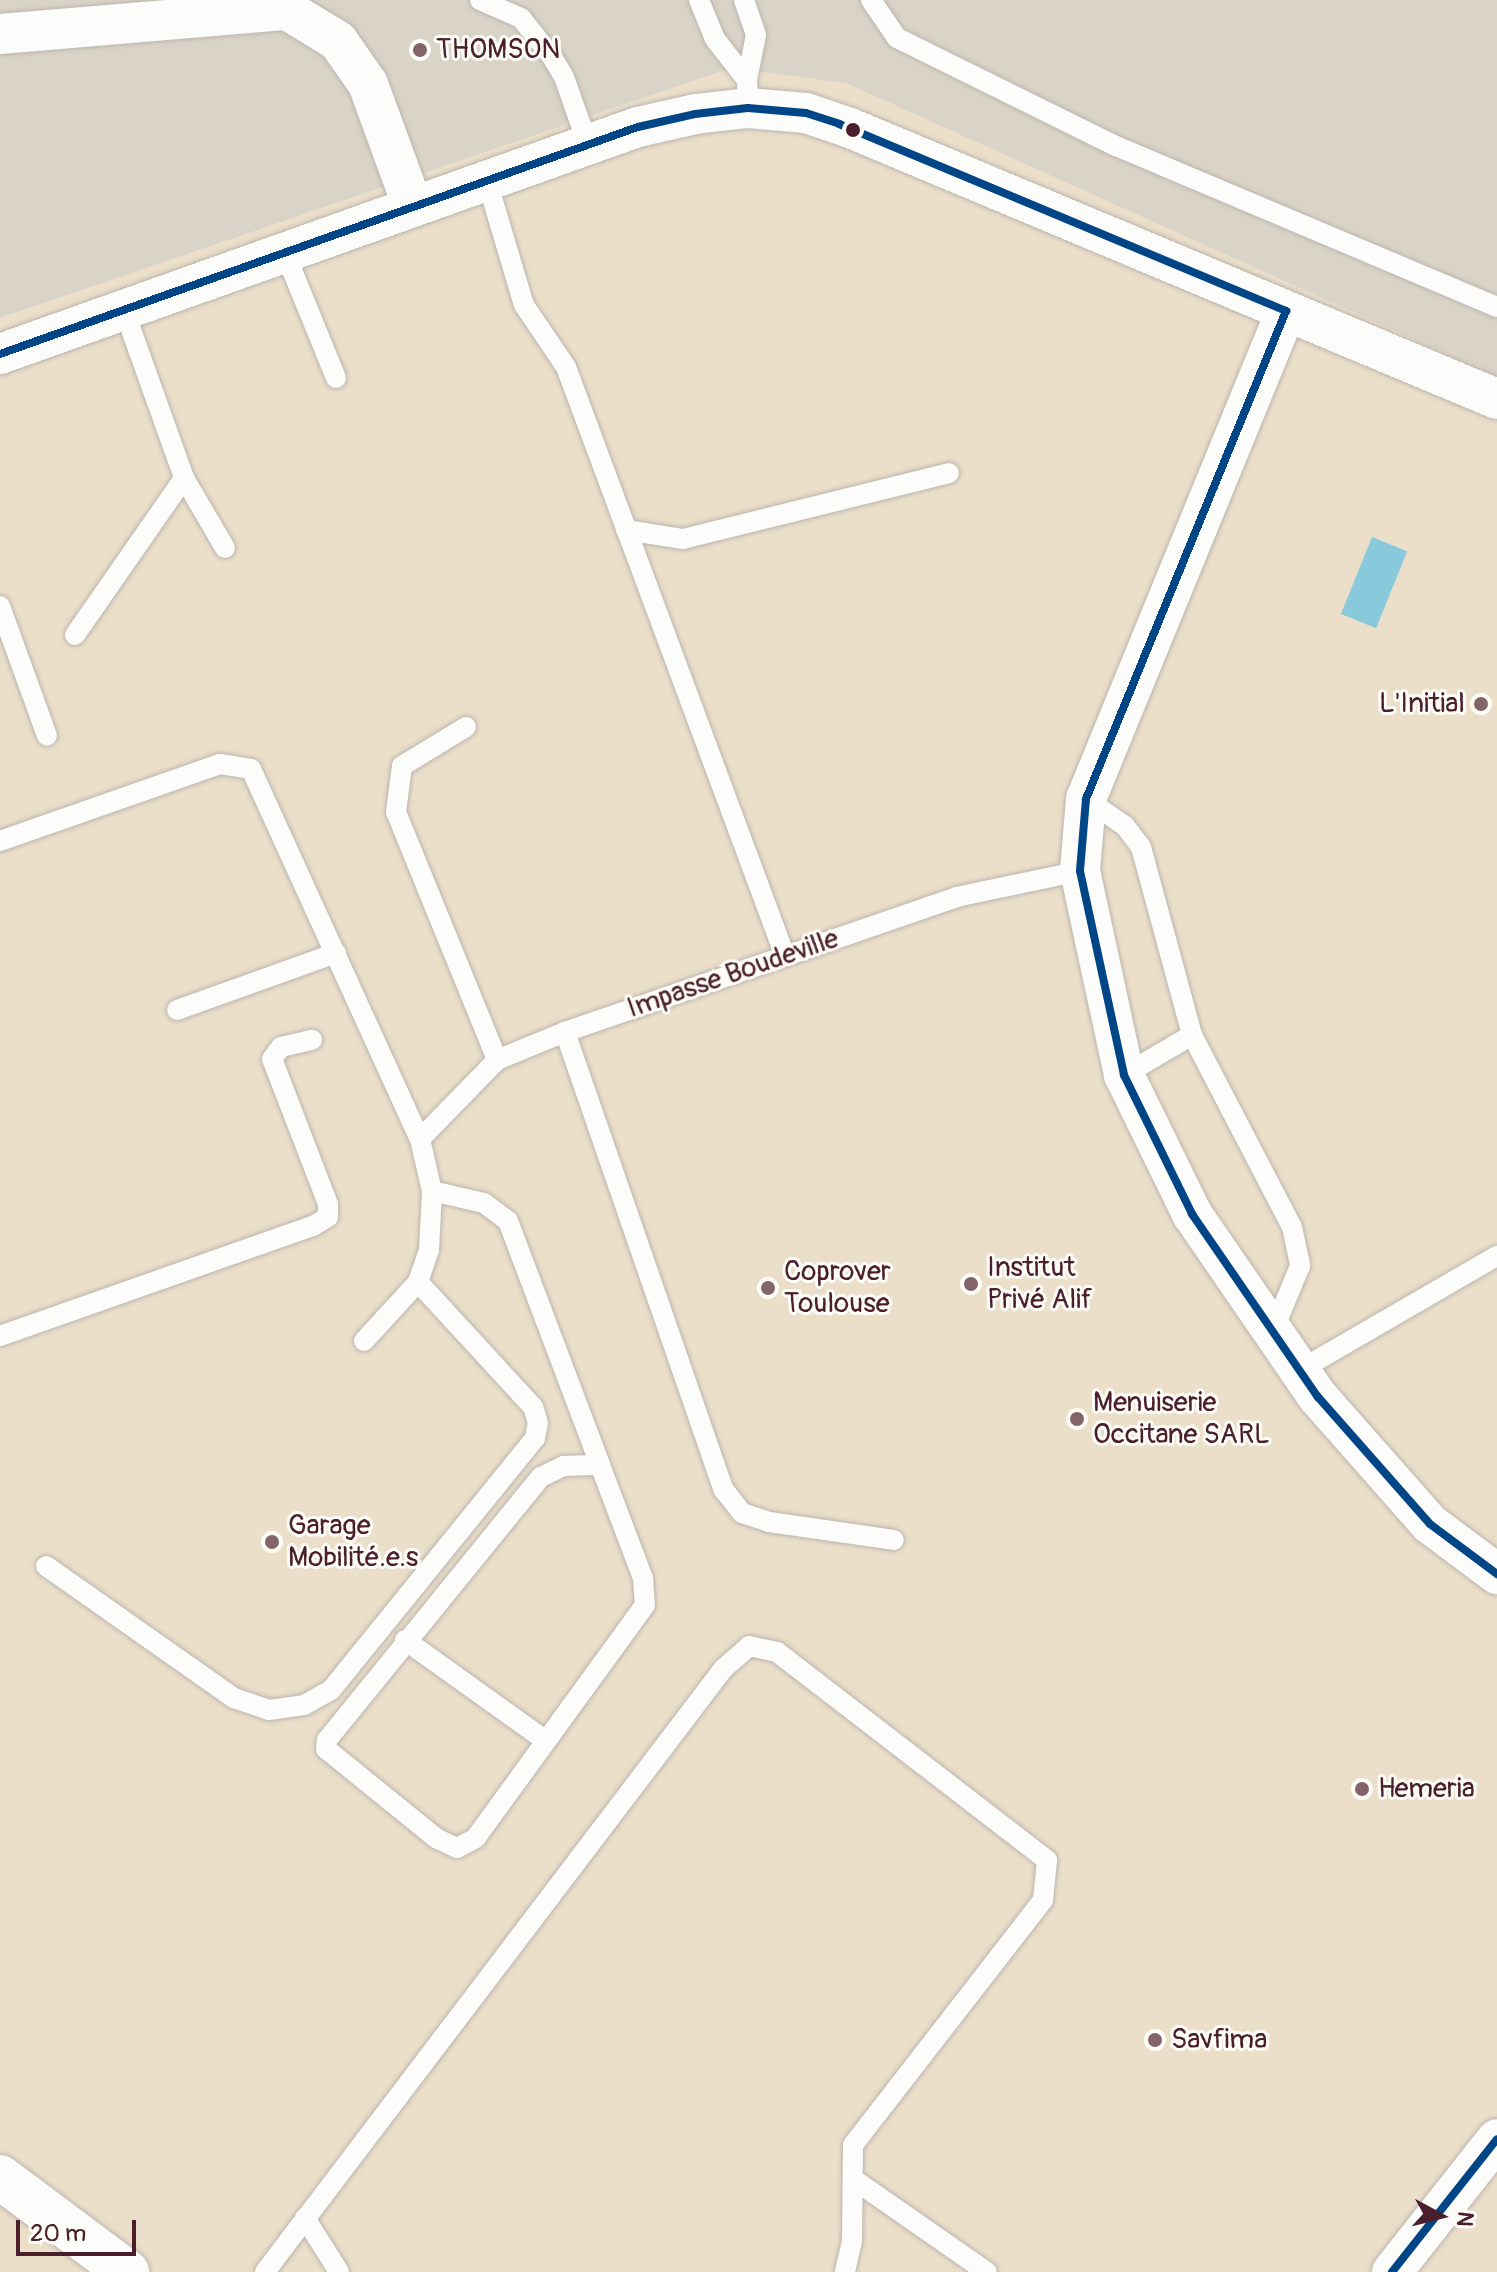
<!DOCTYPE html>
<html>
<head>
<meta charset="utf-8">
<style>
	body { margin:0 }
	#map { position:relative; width:1497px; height:2272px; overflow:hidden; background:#ece8dc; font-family:Pangolin,sans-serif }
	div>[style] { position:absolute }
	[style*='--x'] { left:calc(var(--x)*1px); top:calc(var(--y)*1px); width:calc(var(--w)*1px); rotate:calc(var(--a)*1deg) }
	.built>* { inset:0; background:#ebdfc9 }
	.industrial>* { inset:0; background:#dad4c8 }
	.water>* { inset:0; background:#88c9db; transform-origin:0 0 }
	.roads { filter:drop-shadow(0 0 2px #bcb5af) drop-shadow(0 0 2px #bcb5af) }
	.lane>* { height:20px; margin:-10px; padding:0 10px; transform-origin:10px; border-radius:10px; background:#fcfcfa }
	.street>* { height:40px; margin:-20px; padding:0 20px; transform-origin:20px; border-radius:20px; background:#fcfcfa }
	.secondary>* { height:44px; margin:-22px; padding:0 22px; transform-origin:22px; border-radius:22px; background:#fcfcfa }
	.bus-1>* { height:8px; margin:-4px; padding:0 4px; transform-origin:4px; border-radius:4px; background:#004687 }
	.dots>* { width:22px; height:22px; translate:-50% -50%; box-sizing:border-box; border:4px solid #fdfcf7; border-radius:50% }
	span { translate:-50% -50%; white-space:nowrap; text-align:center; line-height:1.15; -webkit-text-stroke:6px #fdfcf7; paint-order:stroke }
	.poi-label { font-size:28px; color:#4a1f2b }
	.left { translate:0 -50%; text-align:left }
	.right { translate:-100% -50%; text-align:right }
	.street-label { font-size:28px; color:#4a1f2b }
	.north { position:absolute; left:1401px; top:2176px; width:80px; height:80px; -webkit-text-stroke:6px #fdfcf7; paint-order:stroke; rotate:97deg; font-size:22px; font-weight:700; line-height:32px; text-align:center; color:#4a1f2b }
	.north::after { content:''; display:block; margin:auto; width:28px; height:36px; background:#4a1f2b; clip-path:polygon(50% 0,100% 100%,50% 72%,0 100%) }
	.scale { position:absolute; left:16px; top:2220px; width:120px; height:36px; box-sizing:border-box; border:4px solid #4a1f2b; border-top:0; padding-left:10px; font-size:24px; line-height:28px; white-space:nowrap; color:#4a1f2b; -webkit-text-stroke:6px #fdfcf7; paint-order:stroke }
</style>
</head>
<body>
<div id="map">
	<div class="built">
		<div style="clip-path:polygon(731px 68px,846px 82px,1497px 377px,1497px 2272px,0 2272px,0 318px)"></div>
	</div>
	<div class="industrial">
		<div style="clip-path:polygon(0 0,1497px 0,1497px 377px,846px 83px,731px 68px,0 318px)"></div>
	</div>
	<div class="water">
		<div style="left:1372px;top:537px;width:38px;height:83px;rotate:22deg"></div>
	</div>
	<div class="roads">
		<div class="lane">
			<div style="--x:480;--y:0;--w:45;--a:23.7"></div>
			<div style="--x:521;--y:18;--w:50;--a:51.5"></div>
			<div style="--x:552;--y:57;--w:23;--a:59"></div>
			<div style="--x:564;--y:77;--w:72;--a:70.6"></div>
			<div style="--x:699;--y:0;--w:42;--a:67.7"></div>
			<div style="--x:715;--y:39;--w:52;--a:52"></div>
			<div style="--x:744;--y:0;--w:37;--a:71"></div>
			<div style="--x:756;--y:35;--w:46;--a:101.3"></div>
			<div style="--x:747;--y:80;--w:28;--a:88"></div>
			<div style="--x:871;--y:0;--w:46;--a:55.6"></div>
			<div style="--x:897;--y:38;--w:244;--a:26.3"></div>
			<div style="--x:1116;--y:146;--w:414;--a:22.9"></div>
			<div style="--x:487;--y:181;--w:129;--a:73.4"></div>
			<div style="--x:524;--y:305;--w:75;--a:55.9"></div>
			<div style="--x:566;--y:367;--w:628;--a:69.6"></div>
			<div style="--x:285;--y:253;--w:135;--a:67.8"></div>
			<div style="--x:124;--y:310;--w:178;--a:70.3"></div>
			<div style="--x:184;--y:478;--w:81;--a:59.6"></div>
			<div style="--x:626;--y:530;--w:58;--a:9"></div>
			<div style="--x:683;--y:539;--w:274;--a:-13.9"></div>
			<div style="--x:0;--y:606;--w:138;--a:70.1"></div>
			<div style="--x:75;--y:635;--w:191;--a:-55.2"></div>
			<div style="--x:466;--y:727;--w:75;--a:148.6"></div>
			<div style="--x:402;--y:766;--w:46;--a:97.4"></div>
			<div style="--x:396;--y:812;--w:268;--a:67.8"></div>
			<div style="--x:1086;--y:799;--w:47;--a:34.7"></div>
			<div style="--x:1125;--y:826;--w:26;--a:53"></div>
			<div style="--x:1141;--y:847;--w:195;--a:74.8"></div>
			<div style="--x:1192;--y:1035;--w:216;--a:62.5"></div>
			<div style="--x:1292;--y:1227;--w:40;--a:78"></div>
			<div style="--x:1300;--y:1266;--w:70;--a:112.6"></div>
			<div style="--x:0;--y:841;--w:233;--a:-19.3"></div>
			<div style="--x:220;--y:764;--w:31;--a:9"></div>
			<div style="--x:251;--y:769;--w:407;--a:65.5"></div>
			<div style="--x:420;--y:1139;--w:53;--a:77"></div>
			<div style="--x:432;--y:1191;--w:59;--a:92.9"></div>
			<div style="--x:429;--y:1250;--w:34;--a:109"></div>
			<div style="--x:418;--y:1282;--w:80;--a:132.5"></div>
			<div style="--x:177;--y:1010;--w:169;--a:-19.7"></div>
			<div style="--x:565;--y:1032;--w:485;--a:70.9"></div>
			<div style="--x:724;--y:1490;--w:29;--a:52"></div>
			<div style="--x:742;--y:1513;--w:28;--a:18"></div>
			<div style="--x:769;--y:1522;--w:126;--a:8.2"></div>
			<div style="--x:1124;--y:1075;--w:79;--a:-30.5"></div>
			<div style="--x:420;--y:1139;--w:110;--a:-45.7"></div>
			<div style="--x:497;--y:1060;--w:74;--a:-22.4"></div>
			<div style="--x:565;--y:1032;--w:414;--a:-19"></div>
			<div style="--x:956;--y:897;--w:127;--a:-11.8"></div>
			<div style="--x:432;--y:1191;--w:53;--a:13"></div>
			<div style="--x:484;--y:1203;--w:30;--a:37"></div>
			<div style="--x:508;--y:1221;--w:261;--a:69.3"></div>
			<div style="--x:600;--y:1465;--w:121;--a:69.2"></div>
			<div style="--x:643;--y:1578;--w:27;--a:86"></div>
			<div style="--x:645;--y:1605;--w:288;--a:126"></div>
			<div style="--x:476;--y:1838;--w:21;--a:152"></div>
			<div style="--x:457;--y:1848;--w:23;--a:-155"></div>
			<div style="--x:436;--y:1838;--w:141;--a:-141"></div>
			<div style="--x:326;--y:1749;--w:9;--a:-84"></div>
			<div style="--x:327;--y:1740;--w:339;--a:-50.9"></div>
			<div style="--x:541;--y:1477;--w:25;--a:-26"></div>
			<div style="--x:564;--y:1466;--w:36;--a:-2"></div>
			<div style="--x:0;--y:1336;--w:332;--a:-19.4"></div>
			<div style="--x:313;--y:1226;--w:17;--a:-31"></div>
			<div style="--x:328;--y:1217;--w:13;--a:-90"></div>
			<div style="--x:328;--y:1204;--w:155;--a:-111.1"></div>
			<div style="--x:272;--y:1059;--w:15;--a:-53"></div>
			<div style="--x:281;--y:1047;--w:32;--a:-13"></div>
			<div style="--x:1300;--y:1370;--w:228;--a:-30.1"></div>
			<div style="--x:46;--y:1566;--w:230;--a:35.1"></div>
			<div style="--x:234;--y:1698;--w:37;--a:19"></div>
			<div style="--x:269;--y:1710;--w:35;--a:-8"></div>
			<div style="--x:304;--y:1705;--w:31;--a:-29"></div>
			<div style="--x:331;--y:1690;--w:324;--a:-51"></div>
			<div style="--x:535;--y:1438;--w:15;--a:-79"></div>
			<div style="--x:538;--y:1423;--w:17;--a:-107"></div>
			<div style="--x:533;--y:1407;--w:170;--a:-132.6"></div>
			<div style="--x:405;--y:1640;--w:173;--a:35.6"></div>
			<div style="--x:853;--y:2179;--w:163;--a:34.8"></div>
			<div style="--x:305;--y:2218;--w:64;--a:57.8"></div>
			<div style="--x:265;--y:2272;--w:757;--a:-52.78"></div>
			<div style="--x:723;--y:1669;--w:35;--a:-41"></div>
			<div style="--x:749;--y:1646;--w:29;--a:12"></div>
			<div style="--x:777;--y:1652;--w:341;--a:37.6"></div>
			<div style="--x:1047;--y:1860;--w:40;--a:95.7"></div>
			<div style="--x:1043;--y:1900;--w:310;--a:127.8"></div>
			<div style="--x:853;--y:2145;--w:96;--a:90.6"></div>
			<div style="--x:852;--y:2241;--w:32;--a:103"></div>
		</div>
		<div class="street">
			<div style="--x:0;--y:34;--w:288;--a:-4.8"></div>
			<div style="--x:287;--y:10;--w:60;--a:31.3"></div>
			<div style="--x:338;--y:41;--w:52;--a:55.1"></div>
			<div style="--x:368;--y:84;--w:131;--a:69.9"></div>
			<div style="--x:1286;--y:311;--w:527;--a:112.29"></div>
			<div style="--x:1086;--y:799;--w:72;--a:94.8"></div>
			<div style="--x:1080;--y:871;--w:209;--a:77.8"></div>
			<div style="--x:1124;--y:1075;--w:155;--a:63.9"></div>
			<div style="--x:1192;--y:1214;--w:222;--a:55.5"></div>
			<div style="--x:1318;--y:1397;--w:169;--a:48.6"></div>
			<div style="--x:1430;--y:1524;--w:84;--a:36.7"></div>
			<div style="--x:0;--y:354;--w:677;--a:-19.59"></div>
			<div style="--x:638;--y:127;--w:58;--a:-12.8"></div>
			<div style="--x:695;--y:114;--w:53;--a:-6.5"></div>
			<div style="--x:748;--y:108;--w:58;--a:4.9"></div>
			<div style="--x:806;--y:113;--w:46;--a:18.8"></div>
			<div style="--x:850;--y:128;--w:701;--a:22.73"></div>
			<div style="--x:1392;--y:2272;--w:169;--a:-51.7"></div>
		</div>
		<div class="secondary">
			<div style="--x:0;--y:2177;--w:159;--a:36.8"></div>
		</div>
	</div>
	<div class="bus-1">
		<div style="--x:1286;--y:311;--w:527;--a:112.29"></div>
		<div style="--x:1086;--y:799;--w:72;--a:94.8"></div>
		<div style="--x:1080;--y:871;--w:209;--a:77.8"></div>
		<div style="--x:1124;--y:1075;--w:155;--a:63.9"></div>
		<div style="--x:1192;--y:1214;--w:222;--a:55.5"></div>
		<div style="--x:1318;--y:1397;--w:169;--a:48.6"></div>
		<div style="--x:1430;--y:1524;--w:84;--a:36.7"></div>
		<div style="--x:0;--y:354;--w:677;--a:-19.59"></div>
		<div style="--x:638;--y:127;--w:58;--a:-12.8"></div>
		<div style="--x:695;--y:114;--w:53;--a:-6.5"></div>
		<div style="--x:748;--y:108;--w:58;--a:4.9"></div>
		<div style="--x:806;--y:113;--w:35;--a:18"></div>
		<div style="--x:839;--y:124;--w:485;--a:22.7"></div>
		<div style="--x:1392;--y:2272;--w:169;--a:-51.7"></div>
	</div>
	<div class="dots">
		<div style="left:420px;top:50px;background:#836569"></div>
		<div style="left:853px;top:130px;background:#4a1f2b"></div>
		<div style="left:1481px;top:704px;background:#836569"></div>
		<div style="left:971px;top:1284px;background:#836569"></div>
		<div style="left:768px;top:1288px;background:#836569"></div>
		<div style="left:1077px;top:1419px;background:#836569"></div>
		<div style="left:272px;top:1542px;background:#836569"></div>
		<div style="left:1362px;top:1789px;background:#836569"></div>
		<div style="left:1155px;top:2040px;background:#836569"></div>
	</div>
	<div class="poi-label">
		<span class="left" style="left:436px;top:50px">THOMSON</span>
		<span class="right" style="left:1465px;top:704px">L'Initial</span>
		<span class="left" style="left:987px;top:1284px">Institut<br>Privé Alif</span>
		<span class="left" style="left:784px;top:1288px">Coprover<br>Toulouse</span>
		<span class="left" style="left:1093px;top:1419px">Menuiserie<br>Occitane SARL</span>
		<span class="left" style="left:288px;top:1542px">Garage<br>Mobilité.e.s</span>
		<span class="left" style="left:1378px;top:1789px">Hemeria</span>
		<span class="left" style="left:1171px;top:2040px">Savfima</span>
	</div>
	<div class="street-label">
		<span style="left:733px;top:974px;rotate:-19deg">Impasse Boudeville</span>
	</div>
	<div class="north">N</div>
	<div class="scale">20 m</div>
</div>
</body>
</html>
